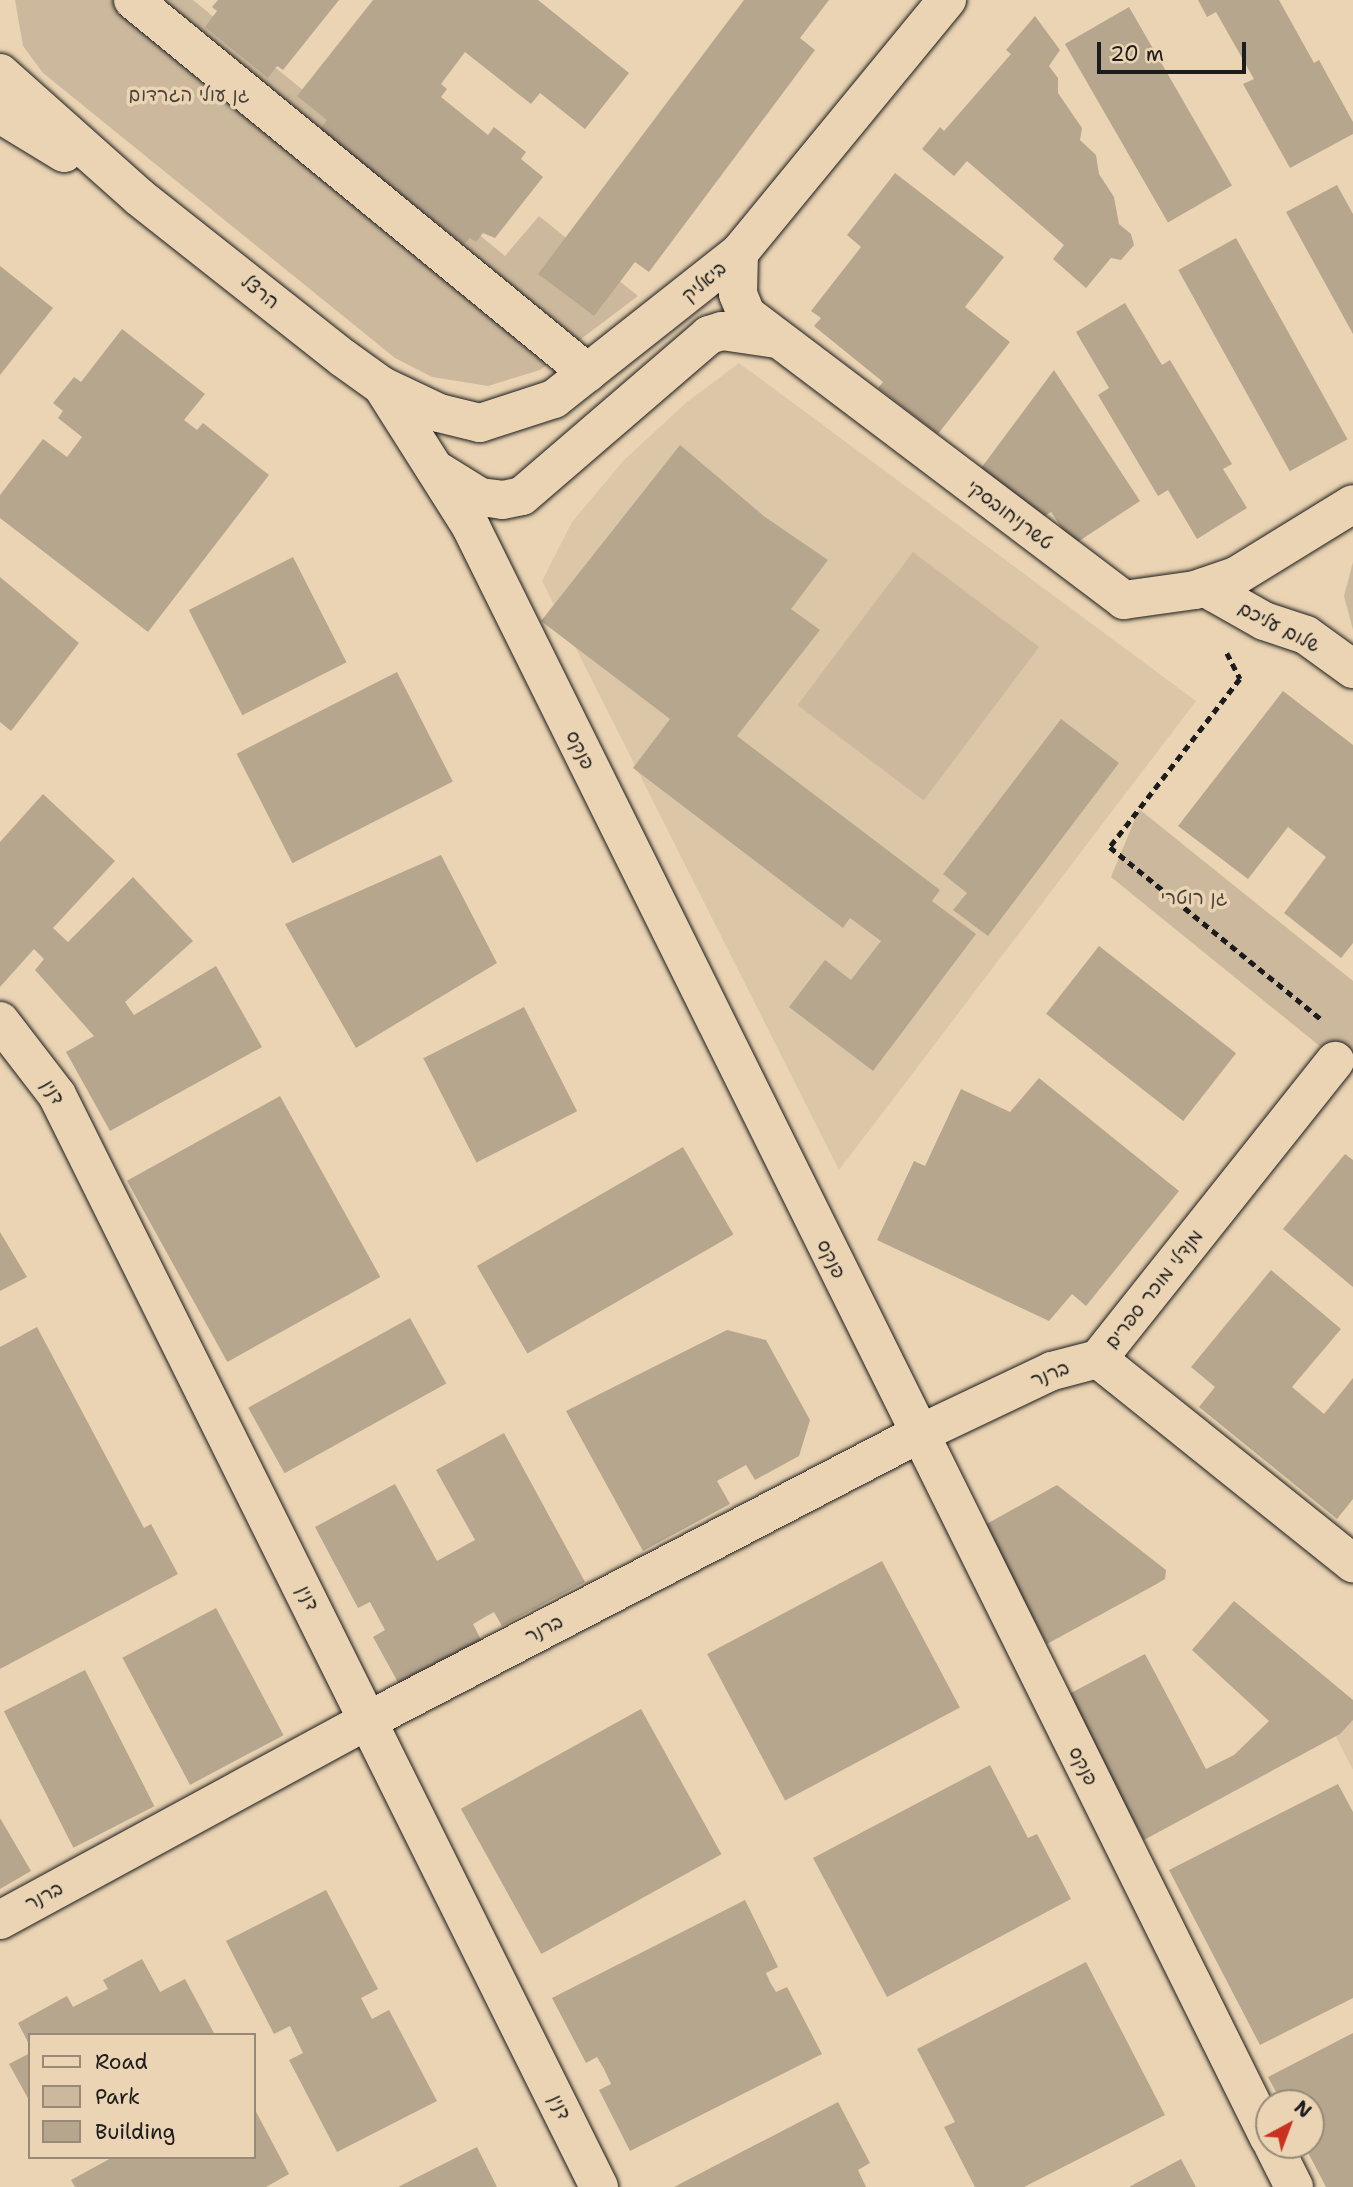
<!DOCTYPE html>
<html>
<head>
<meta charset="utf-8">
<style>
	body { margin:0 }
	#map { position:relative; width:1353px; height:2187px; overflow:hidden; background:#ead4b3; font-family:"Shantell Sans","Playpen Sans Hebrew",sans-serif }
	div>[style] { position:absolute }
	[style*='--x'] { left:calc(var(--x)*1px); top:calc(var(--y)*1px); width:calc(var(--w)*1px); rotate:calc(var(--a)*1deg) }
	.built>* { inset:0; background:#dbc6a8 }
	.green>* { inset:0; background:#ccb99d; transform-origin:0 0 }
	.building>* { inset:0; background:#b7a68e; transform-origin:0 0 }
	.path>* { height:4.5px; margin-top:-2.25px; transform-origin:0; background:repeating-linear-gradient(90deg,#1c1c1c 0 7px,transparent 0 12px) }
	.roads { filter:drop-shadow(0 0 2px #1c1c1c) drop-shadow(0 0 2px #1c1c1c) }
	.street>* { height:38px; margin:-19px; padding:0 19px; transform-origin:19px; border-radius:19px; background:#ead4b3 }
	span { translate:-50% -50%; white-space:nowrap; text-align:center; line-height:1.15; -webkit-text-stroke:7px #ead4b3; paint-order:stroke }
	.park-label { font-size:19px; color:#48433c }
	.street-label { font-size:19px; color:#1c1c1c }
	.legend { position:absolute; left:28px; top:2033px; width:228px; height:126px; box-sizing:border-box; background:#ead4b3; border:2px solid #988a77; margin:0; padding:9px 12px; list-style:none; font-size:21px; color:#1c1c1c }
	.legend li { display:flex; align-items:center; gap:14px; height:35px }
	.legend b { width:35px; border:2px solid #988a77 }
	.north { position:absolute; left:1255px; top:2089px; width:70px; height:70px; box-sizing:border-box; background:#ead4b3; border:2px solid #988a77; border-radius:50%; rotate:41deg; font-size:19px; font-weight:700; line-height:28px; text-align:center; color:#1c1c1c }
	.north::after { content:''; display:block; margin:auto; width:24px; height:32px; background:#c8321e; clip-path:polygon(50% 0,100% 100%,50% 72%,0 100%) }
	.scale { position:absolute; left:1097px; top:42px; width:149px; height:32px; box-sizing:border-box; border:4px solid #1c1c1c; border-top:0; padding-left:9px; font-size:21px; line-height:24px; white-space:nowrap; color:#1c1c1c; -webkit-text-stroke:5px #ead4b3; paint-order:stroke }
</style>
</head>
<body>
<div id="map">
	<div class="built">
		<div style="clip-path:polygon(739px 363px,1196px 701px,839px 1170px,542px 581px,572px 522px,624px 460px,687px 402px)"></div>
		<div style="clip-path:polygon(1353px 1715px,1353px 1770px,1334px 1733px)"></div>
	</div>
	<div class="green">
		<div style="clip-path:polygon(15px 0,193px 0,505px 256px,539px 216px,638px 296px,540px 370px,488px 386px,432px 377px,395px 358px,43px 73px,23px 46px)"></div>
		<div style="left:913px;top:552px;width:158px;height:192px;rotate:37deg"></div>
		<div style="clip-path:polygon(1353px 562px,1353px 630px,1344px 596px)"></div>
		<div style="clip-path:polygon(1139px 809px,1353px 981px,1353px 1073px,1111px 877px)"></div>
	</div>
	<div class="building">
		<div style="clip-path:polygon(218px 0,339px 0,283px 70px,277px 66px,268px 78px,205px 27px,217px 11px,212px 7px)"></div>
		<div style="clip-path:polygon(373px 0,538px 0,629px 73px,585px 129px,540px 93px,531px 104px,465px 52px,441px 84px,447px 89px,441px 97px,488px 135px,494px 127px,526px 152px,521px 159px,543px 177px,495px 238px,483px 233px,476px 242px,470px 238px,464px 244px,320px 130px,327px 120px,297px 96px)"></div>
		<div style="clip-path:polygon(744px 0,829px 0,800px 38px,815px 50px,649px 272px,635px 262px,594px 316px,538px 274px)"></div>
		<div style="clip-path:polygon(1198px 0,1279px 0,1314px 63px,1319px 60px,1353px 122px,1353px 134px,1290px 168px,1243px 84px,1254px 79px,1216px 12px,1207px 17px)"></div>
		<div style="left:1129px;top:7px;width:206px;height:74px;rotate:60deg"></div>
		<div style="clip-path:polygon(1035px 16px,1060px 50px,1049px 66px,1058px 78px,1058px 93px,1082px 128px,1080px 140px,1096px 155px,1099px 174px,1114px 197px,1119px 224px,1131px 234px,1134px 245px,1121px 260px,1111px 258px,1086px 288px,1053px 259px,1064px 245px,967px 161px,954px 176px,922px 149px,940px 127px,944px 131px,1011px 54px,1006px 50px)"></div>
		<div style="clip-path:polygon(895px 173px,1004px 257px,965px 307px,1010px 342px,938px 434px,878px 388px,883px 382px,814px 326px,821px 318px,811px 311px,861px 247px,847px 235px)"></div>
		<div style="clip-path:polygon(1337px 185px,1353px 214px,1353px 334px,1286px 212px)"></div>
		<div style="left:1236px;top:238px;width:230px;height:66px;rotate:61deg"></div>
		<div style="clip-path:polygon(0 266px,53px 308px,0 375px)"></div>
		<div style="clip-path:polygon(1125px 303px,1162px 365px,1170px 360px,1232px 464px,1223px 469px,1247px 508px,1197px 539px,1168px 490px,1158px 496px,1098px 395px,1109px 388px,1076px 332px)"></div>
		<div style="clip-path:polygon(122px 329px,205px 394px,184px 420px,197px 430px,203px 423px,269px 475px,148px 632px,0 518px,0 495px,43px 439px,67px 457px,82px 437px,58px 418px,63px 411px,53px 403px,74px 377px,81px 382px)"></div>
		<div style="clip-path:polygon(1054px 370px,1140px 501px,1073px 545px,1051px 512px,1038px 520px,976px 475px)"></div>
		<div style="clip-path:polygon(680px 445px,765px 517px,828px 560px,791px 609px,820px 630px,737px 736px,940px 890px,932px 901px,976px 934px,873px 1071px,789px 1007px,825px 960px,851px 980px,881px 941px,850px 918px,843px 928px,633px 768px,670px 719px,541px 621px)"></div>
		<div style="left:293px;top:557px;width:118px;height:117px;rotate:63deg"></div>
		<div style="clip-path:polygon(0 577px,79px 643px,11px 731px,0 722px)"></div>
		<div style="left:397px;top:672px;width:123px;height:180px;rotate:63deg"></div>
		<div style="clip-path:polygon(1283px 691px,1353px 745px,1353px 943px,1341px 958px,1284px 913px,1326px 857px,1288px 827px,1248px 879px,1178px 826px)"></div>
		<div style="clip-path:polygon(1061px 719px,1119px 763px,988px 936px,953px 910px,967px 893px,943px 874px)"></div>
		<div style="clip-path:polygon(43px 794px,115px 861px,53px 928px,68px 942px,133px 877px,193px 941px,125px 1002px,134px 1015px,216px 966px,262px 1047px,110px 1131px,66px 1052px,94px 1036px,35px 970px,44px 959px,34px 949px,0 987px,0 842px)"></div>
		<div style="clip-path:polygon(441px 855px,497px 963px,356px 1048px,285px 924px)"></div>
		<div style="left:1099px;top:946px;width:174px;height:86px;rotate:38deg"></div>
		<div style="left:524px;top:1007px;width:117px;height:113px;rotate:63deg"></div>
		<div style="clip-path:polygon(1039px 1078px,1179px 1191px,1086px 1306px,1072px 1294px,1049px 1321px,877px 1240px,914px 1161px,925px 1166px,961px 1089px,1010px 1112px)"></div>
		<div style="left:280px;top:1096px;width:207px;height:175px;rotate:61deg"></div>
		<div style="left:683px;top:1147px;width:101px;height:238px;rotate:60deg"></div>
		<div style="clip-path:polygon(1345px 1154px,1353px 1160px,1353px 1287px,1283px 1229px)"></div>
		<div style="clip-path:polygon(0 1232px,27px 1277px,0 1291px)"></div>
		<div style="clip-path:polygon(1271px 1270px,1341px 1329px,1292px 1387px,1324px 1414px,1353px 1378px,1353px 1499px,1337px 1519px,1199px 1407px,1215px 1387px,1191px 1367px)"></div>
		<div style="left:410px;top:1318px;width:75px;height:185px;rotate:61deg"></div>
		<div style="clip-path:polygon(37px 1327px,144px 1528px,151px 1524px,178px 1574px,0 1669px,0 1347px)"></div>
		<div style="clip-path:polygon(727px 1330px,766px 1340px,810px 1420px,799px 1456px,755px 1480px,746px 1465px,717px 1481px,730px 1504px,643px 1551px,566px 1411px)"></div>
		<div style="clip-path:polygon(504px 1433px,585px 1582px,502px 1626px,494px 1612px,473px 1624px,482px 1642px,400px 1686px,373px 1637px,385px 1630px,370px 1602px,358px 1608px,315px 1527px,395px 1484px,437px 1561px,475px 1540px,436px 1470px)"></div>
		<div style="clip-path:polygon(1057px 1485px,1166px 1570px,1165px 1579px,1153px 1586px,1047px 1644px,983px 1526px)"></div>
		<div style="left:882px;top:1561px;width:166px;height:198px;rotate:62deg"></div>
		<div style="clip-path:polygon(1234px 1601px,1353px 1700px,1353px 1720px,1340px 1734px,1144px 1840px,1067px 1695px,1145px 1654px,1206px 1769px,1234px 1755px,1269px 1721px,1192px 1650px)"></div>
		<div style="left:216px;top:1608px;width:144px;height:106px;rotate:62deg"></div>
		<div style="left:85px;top:1670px;width:153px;height:91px;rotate:63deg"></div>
		<div style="left:641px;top:1709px;width:166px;height:206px;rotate:61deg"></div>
		<div style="clip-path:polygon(990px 1765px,1028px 1838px,1037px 1834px,1071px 1899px,887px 1997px,813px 1858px)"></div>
		<div style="clip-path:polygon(1338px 1784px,1353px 1812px,1353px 1998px,1260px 2045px,1169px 1870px)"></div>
		<div style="clip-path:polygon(0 1818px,31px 1871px,0 1889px)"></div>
		<div style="clip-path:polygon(326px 1890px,378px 1989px,361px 1998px,372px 2019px,389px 2010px,437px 2101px,337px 2152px,289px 2060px,303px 2053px,290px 2026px,274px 2034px,226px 1941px)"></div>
		<div style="clip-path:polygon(745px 1900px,778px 1967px,766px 1973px,771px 1984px,776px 1992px,787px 1987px,822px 2054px,630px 2151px,599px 2090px,611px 2084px,604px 2069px,597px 2057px,586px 2063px,552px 1998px)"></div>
		<div style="clip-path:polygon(142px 1959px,160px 1992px,185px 1979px,215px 2035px,30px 2035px,30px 2046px,18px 2023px,67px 1996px,73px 2007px,108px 1989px,103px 1980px)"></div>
		<div style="clip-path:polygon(1086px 1962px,1165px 2115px,1024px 2187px,975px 2187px,944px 2127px,955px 2122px,917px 2049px)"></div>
		<div style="clip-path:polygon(1353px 2033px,1353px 2187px,1326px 2187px,1304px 2145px,1311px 2145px,1311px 2103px,1282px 2103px,1268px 2077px)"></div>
		<div style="clip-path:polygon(30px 2053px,30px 2102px,9px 2064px)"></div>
		<div style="clip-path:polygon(838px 2102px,870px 2163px,858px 2170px,866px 2187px,674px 2187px)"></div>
		<div style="clip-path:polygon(254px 2108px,289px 2174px,266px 2187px,75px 2187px,71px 2180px,113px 2157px,254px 2157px)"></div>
		<div style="clip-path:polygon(477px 2147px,497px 2187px,398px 2187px)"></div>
		<div style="clip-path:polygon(1181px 2159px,1196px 2187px,1129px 2187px)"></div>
	</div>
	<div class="path">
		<div style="--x:1227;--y:653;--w:29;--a:63"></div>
		<div style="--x:1240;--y:679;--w:212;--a:127.7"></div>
		<div style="--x:1110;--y:847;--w:274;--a:39.2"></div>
	</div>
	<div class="roads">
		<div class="street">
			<div style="--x:133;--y:0;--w:588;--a:39.34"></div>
			<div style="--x:0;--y:73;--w:186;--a:41.7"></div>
			<div style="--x:139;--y:197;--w:260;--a:38.3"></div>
			<div style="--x:343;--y:358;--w:48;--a:35.7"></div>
			<div style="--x:382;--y:386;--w:63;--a:25.3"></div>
			<div style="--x:439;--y:413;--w:42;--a:13.7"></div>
			<div style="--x:480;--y:423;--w:78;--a:-18"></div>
			<div style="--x:554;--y:399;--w:236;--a:-38.3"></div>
			<div style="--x:739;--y:253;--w:328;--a:-50.6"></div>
			<div style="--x:0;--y:114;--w:75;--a:31.4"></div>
			<div style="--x:739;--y:253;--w:41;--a:91.4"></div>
			<div style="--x:738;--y:294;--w:22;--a:68"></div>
			<div style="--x:746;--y:314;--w:474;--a:37.1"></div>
			<div style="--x:1124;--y:600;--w:72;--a:-8"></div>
			<div style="--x:1195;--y:590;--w:43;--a:-18.9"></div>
			<div style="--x:1236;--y:576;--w:137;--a:-31.6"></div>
			<div style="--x:382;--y:386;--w:167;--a:57.7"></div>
			<div style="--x:471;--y:527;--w:1798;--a:63.65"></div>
			<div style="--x:440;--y:472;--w:47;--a:32"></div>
			<div style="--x:480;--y:497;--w:23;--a:7"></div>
			<div style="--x:503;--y:500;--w:19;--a:-12"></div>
			<div style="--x:522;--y:496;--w:247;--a:-40.7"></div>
			<div style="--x:709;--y:335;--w:14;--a:-17"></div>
			<div style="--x:722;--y:331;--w:55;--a:8.4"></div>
			<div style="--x:1204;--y:587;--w:69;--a:29.5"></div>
			<div style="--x:1264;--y:621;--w:44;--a:18.4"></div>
			<div style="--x:1306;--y:635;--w:58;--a:35.9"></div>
			<div style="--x:0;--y:1021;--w:93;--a:52.4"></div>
			<div style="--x:57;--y:1095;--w:1219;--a:63.6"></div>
			<div style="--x:1098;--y:1359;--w:381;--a:-51.5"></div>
			<div style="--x:1098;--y:1359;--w:327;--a:38.7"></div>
			<div style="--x:0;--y:1920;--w:420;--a:-28.5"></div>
			<div style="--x:369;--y:1720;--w:618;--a:-27.48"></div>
			<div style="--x:917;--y:1435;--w:149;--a:-25.4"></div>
			<div style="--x:1052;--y:1371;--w:48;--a:-14.6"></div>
			<div style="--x:1273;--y:2145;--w:47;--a:63.4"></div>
		</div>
	</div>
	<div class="park-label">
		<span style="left:189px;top:95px">גן עולי הגרדום</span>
		<span style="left:1194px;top:898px">גן רוטרי</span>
	</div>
	<div class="street-label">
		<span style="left:704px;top:282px;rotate:-40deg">ביאליק</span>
		<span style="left:260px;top:292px;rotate:38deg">הרצל</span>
		<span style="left:1010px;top:515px;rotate:37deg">טשרניחובסקי</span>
		<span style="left:1279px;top:627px;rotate:27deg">שלום עליכם</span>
		<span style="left:580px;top:750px;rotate:64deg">פנקס</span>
		<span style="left:53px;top:1092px;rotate:58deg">דנין</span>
		<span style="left:831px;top:1259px;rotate:64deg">פנקס</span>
		<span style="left:1154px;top:1289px;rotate:-52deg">מנדלי מוכר ספרים</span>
		<span style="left:1050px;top:1374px;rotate:-22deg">ברנר</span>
		<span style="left:308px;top:1598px;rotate:63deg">דנין</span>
		<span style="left:544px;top:1629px;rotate:-27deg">ברנר</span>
		<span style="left:1083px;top:1766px;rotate:63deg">פנקס</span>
		<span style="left:44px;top:1896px;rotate:-28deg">ברנר</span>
		<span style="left:560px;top:2107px;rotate:64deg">דנין</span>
	</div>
	<ul class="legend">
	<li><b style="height:9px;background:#ead4b3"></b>Road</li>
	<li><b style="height:19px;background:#ccb99d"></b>Park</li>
	<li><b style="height:19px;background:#b7a68e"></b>Building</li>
	</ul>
	<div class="north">N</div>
	<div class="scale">20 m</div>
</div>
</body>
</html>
